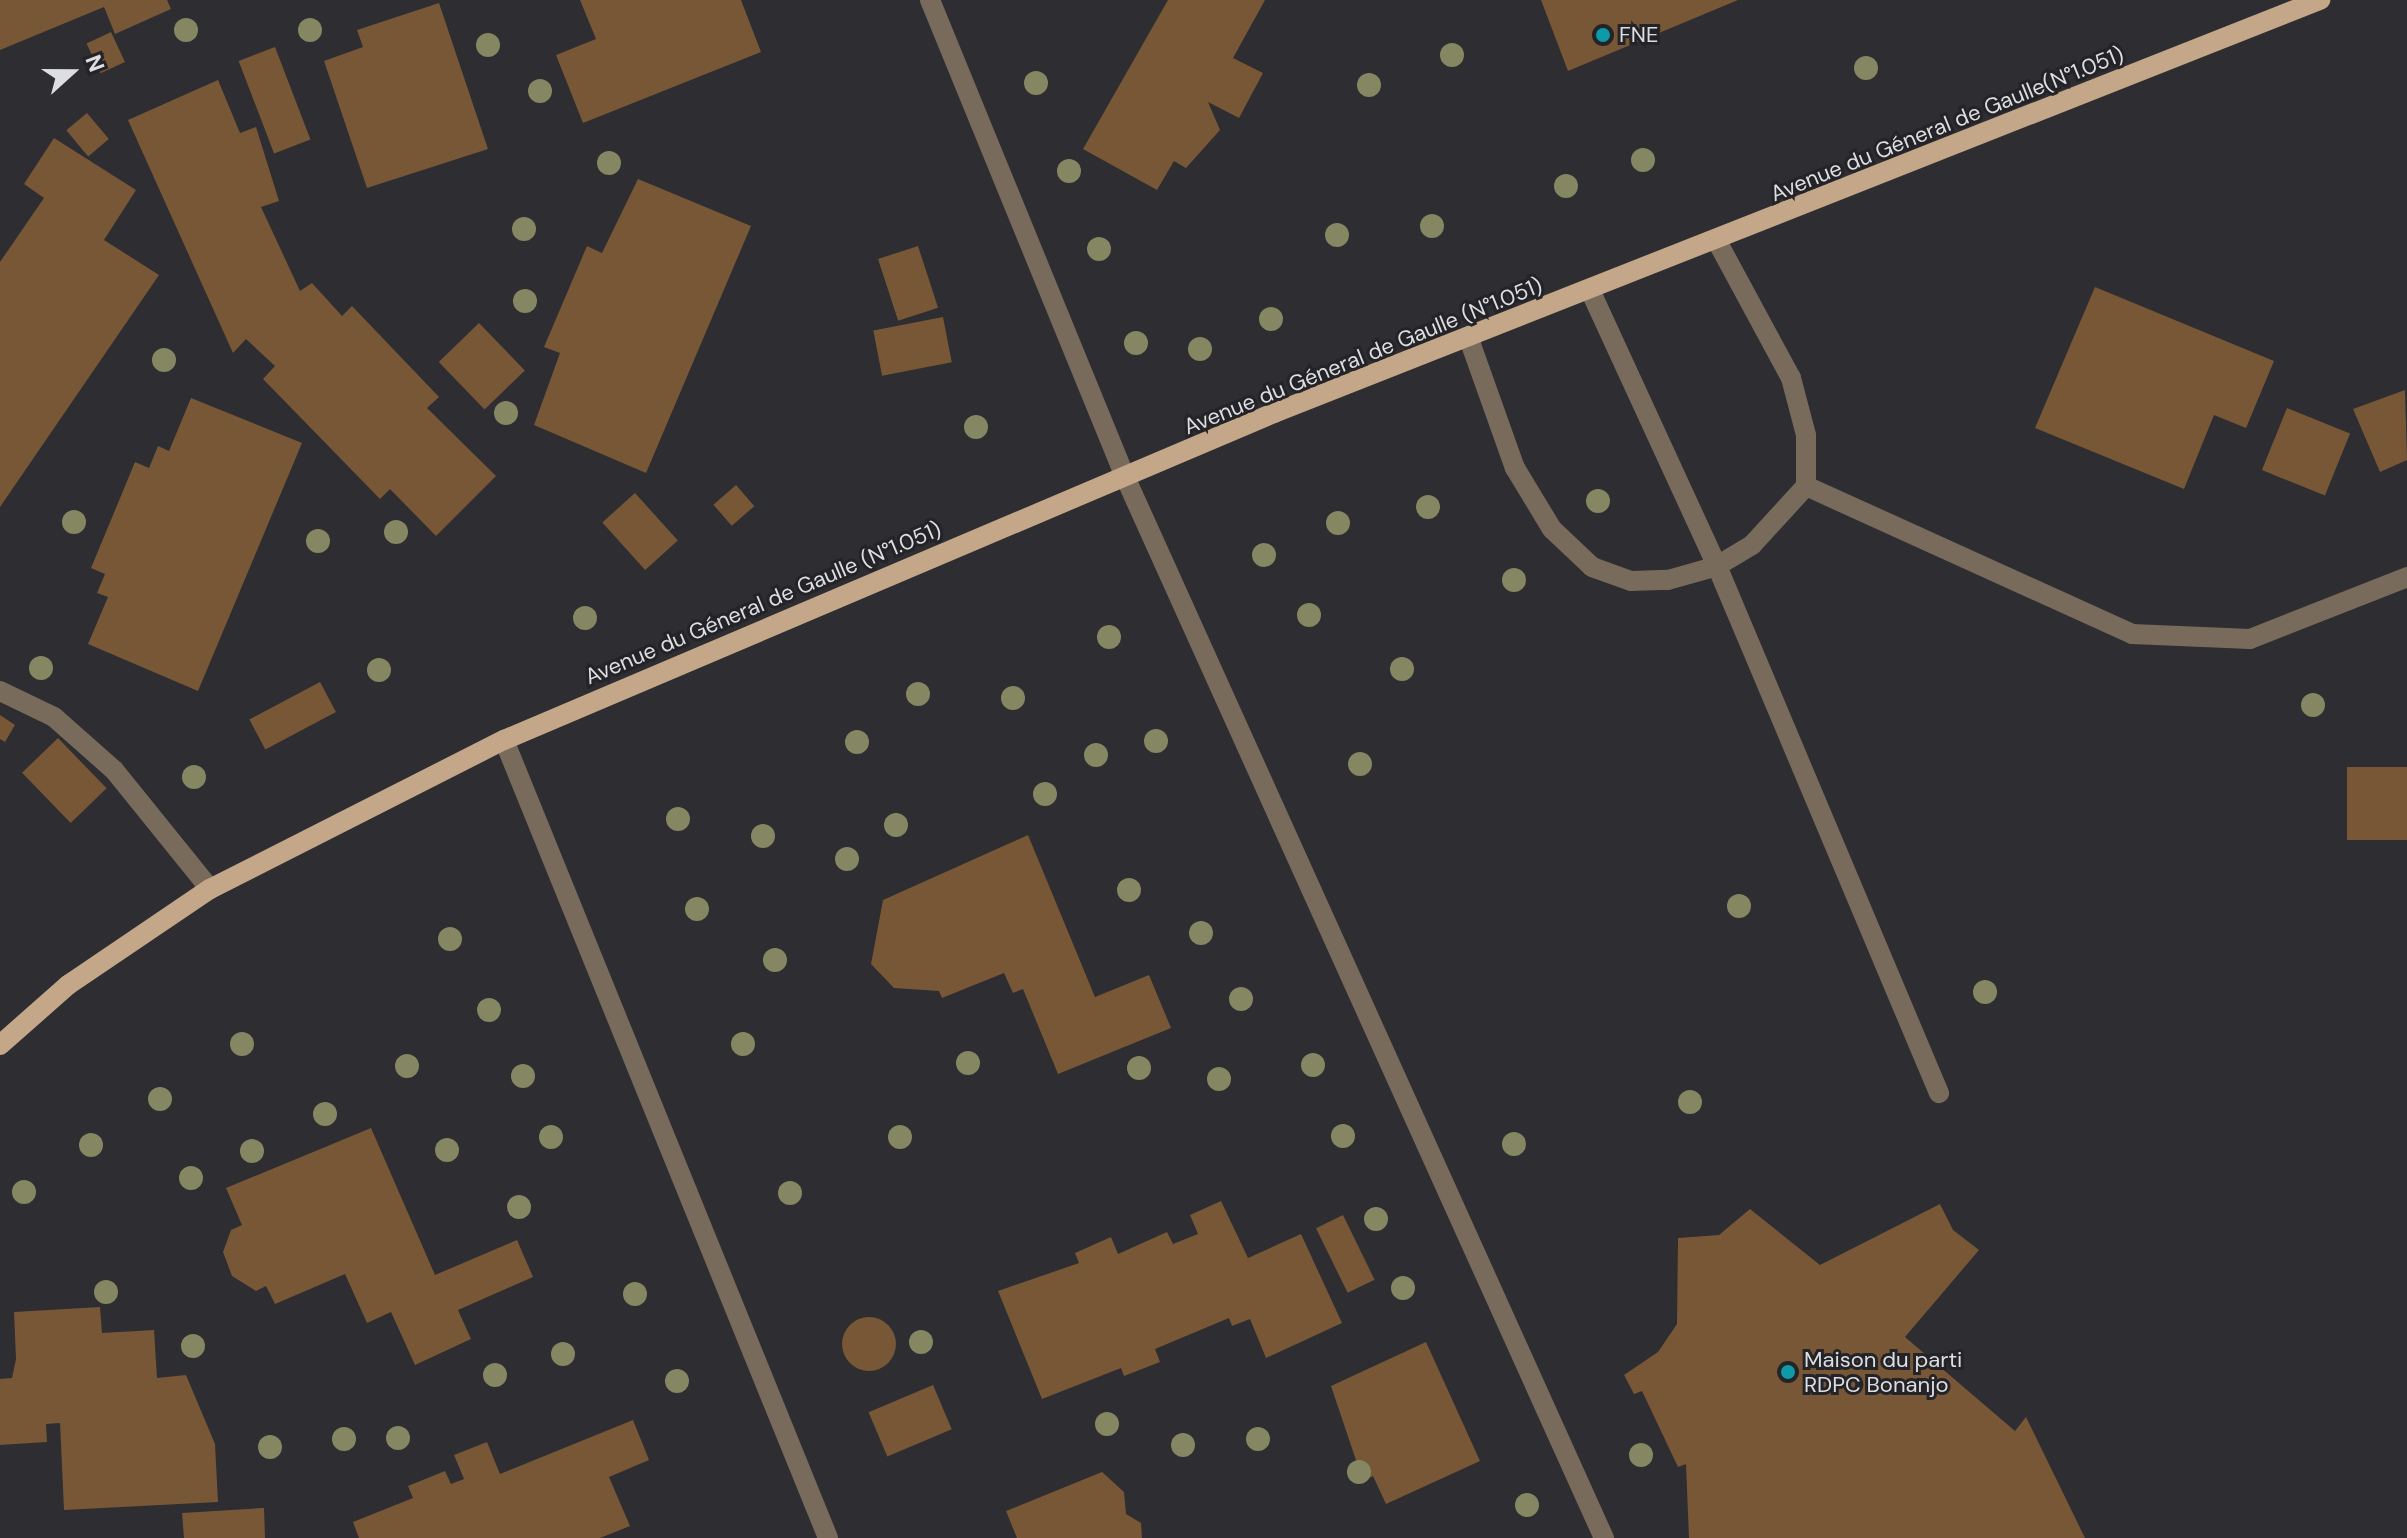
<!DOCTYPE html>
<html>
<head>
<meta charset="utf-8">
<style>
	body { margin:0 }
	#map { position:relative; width:2407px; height:1538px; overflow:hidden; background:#2d2d32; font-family:"DM Sans",sans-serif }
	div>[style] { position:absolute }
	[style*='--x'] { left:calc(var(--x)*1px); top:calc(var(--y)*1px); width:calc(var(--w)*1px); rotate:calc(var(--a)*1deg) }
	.building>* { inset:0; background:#775736; transform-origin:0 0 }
	.round { border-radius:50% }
	.minor>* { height:20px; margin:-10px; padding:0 10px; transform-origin:10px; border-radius:10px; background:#796b5c }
	.major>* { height:20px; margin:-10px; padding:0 10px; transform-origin:10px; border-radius:10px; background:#c4a788 }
	.trees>* { width:24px; height:24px; margin:-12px; border-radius:50%; background:#848761 }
	.dots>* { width:22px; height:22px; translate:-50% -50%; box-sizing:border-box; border:4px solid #232328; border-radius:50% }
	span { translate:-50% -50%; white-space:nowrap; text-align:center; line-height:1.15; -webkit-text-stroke:6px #232328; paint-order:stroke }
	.poi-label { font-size:22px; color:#dddee1 }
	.left { translate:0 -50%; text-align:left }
	.street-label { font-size:22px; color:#dddee1 }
	.north { position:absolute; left:32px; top:32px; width:80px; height:80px; -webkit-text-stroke:6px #232328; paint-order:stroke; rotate:69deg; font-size:22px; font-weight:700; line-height:32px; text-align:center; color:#dddee1 }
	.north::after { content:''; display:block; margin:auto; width:28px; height:36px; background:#dddee1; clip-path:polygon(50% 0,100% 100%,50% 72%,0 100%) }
</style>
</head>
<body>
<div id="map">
	<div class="building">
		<div style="clip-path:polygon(0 0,167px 0,171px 9px,115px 34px,104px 7px,0 50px)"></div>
		<div style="clip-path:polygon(580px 0,741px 0,761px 52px,583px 123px,556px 55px,596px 39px)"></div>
		<div style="clip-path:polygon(1168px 0,1265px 0,1233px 58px,1263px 73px,1239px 118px,1208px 102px,1220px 130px,1186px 168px,1174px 161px,1157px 190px,1083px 149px)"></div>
		<div style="clip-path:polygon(1541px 0,1738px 0,1568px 71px)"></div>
		<div style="clip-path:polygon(439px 3px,488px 149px,367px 188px,324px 61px,363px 47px,357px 30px)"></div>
		<div style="left:111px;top:32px;width:33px;height:27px;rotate:65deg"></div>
		<div style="left:275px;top:47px;width:99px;height:39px;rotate:69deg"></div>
		<div style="clip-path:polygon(218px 80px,240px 133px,256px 127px,279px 201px,261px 207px,300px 291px,312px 283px,342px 316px,352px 306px,439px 397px,427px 408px,496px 476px,436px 536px,390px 489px,380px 499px,263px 379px,275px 366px,246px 339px,233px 353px,128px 120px)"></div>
		<div style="left:87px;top:113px;width:34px;height:27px;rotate:50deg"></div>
		<div style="clip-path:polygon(54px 138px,136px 190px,104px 240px,159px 275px,0 507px,0 262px,44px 198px,24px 184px)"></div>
		<div style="clip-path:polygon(638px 179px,751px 226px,646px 473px,534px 425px,560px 353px,544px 347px,587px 246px,602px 253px)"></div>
		<div style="left:918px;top:246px;width:65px;height:42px;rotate:72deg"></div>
		<div style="clip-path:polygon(2095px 287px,2274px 361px,2246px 428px,2214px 415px,2184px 489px,2035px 428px)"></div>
		<div style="left:943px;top:317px;width:46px;height:71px;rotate:79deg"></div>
		<div style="left:479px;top:323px;width:66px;height:56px;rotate:46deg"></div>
		<div style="clip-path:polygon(2405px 390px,2407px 460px,2380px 472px,2353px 409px)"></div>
		<div style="clip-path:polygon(191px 398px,302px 443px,198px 691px,88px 644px,108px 597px,97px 593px,105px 574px,91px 568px,135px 462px,149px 468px,158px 446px,169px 451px)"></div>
		<div style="left:2287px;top:408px;width:68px;height:67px;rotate:22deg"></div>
		<div style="left:736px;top:485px;width:28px;height:30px;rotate:49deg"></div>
		<div style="left:635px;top:493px;width:64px;height:44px;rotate:48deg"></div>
		<div style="left:320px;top:682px;width:34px;height:80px;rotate:62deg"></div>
		<div style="clip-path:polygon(0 715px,15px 725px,5px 742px,0 739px)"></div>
		<div style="left:58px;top:738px;width:70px;height:50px;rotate:46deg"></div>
		<div style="left:2407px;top:767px;width:73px;height:60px;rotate:90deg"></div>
		<div style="clip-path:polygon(1028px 835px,1095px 997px,1149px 975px,1171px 1028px,1058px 1074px,1023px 989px,1013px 993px,1004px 973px,942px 998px,939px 991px,894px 988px,871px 964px,883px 900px)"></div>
		<div style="clip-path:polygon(371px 1128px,435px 1275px,517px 1240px,533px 1277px,458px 1310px,471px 1339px,415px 1365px,391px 1312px,367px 1323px,345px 1274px,275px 1304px,266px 1286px,256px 1291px,232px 1276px,223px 1252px,231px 1230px,242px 1225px,226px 1188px)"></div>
		<div style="clip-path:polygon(1221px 1201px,1248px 1258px,1301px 1234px,1342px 1323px,1266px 1358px,1250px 1319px,1232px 1326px,1229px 1318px,1155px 1349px,1160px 1362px,1124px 1376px,1121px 1368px,1042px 1399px,998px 1291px,1079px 1263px,1075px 1253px,1111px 1237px,1118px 1254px,1167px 1232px,1173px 1244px,1198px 1234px,1190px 1215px)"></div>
		<div style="clip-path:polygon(1940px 1204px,1953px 1230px,1979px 1250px,1905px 1337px,2015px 1431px,2026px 1417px,2085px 1538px,1689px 1538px,1686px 1464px,1678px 1467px,1642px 1391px,1634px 1394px,1624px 1375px,1658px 1352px,1677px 1324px,1678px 1238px,1719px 1235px,1750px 1209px,1820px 1265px)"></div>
		<div style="left:1343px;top:1215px;width:72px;height:30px;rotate:64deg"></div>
		<div style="clip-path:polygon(100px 1307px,102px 1333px,154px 1330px,157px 1378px,186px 1375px,215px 1444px,218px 1502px,64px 1510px,60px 1423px,46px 1424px,47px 1442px,0 1445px,0 1379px,12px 1378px,16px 1359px,14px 1312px)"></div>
		<div class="round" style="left:842px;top:1317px;width:54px;height:54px"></div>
		<div style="clip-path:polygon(1426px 1342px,1480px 1461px,1386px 1504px,1373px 1476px,1363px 1481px,1331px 1386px)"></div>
		<div style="left:933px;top:1385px;width:48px;height:70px;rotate:67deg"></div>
		<div style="clip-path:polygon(633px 1420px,649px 1460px,609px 1477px,630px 1526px,600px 1538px,359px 1538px,353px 1522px,413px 1498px,408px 1486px,445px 1471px,451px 1484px,464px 1479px,454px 1455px,487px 1442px,500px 1474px)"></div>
		<div style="clip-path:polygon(1102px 1472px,1124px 1492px,1126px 1514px,1141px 1523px,1142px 1538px,1017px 1538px,1006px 1511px)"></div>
		<div style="clip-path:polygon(264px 1508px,265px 1538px,184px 1538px,182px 1513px)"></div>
	</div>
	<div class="minor">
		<div style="--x:930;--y:0;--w:518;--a:67.75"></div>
		<div style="--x:1126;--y:479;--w:1162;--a:65.71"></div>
		<div style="--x:1590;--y:290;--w:304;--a:65.3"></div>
		<div style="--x:1717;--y:566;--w:572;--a:67.16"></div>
		<div style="--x:1469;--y:339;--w:137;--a:70.4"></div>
		<div style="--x:1515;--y:468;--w:71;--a:58.8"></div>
		<div style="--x:1552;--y:529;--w:55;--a:43.5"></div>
		<div style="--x:1592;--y:567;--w:41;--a:19.7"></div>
		<div style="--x:1631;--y:581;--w:37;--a:-2"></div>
		<div style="--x:1668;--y:580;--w:51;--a:-15.9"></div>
		<div style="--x:1717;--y:566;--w:41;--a:-31"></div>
		<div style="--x:1752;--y:545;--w:80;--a:-47.5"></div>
		<div style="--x:1806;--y:486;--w:51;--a:-90"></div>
		<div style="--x:1806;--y:435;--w:59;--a:-104.7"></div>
		<div style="--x:1791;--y:378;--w:153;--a:-118.4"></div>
		<div style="--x:1806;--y:486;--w:358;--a:24.4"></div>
		<div style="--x:2132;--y:634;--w:118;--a:2.4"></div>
		<div style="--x:2250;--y:639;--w:169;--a:-21.5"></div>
		<div style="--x:0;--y:691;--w:60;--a:25.7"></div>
		<div style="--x:54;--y:717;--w:80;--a:41.5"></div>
		<div style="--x:114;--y:770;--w:153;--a:51.1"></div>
		<div style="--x:504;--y:740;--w:861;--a:67.9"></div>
	</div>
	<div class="major">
		<div style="--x:0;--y:1045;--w:91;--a:-41.4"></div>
		<div style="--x:68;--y:985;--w:171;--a:-34.1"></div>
		<div style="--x:210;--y:889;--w:330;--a:-26.9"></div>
		<div style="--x:504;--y:740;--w:837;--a:-23.01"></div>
		<div style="--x:1274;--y:413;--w:1125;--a:-21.55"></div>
	</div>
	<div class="trees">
		<div style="left:186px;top:30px"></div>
		<div style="left:310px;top:30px"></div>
		<div style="left:488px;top:45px"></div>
		<div style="left:1452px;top:55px"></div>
		<div style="left:1866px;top:68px"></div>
		<div style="left:1036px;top:83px"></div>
		<div style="left:1369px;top:85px"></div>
		<div style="left:540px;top:91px"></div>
		<div style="left:1643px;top:160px"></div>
		<div style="left:609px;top:163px"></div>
		<div style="left:1069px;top:171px"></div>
		<div style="left:1566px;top:186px"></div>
		<div style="left:1432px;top:226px"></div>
		<div style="left:524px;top:229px"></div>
		<div style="left:1337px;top:235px"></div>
		<div style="left:1099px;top:249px"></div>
		<div style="left:525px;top:301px"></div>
		<div style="left:1271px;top:319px"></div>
		<div style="left:1136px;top:343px"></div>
		<div style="left:1200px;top:349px"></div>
		<div style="left:164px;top:360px"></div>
		<div style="left:506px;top:413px"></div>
		<div style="left:976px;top:427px"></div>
		<div style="left:1598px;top:501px"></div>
		<div style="left:1428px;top:507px"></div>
		<div style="left:74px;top:522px"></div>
		<div style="left:1338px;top:523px"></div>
		<div style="left:396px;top:532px"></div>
		<div style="left:318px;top:541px"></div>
		<div style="left:1264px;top:555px"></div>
		<div style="left:1514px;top:580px"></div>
		<div style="left:1309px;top:615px"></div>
		<div style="left:585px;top:618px"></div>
		<div style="left:1109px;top:637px"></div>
		<div style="left:41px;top:668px"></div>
		<div style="left:1402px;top:669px"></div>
		<div style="left:379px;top:670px"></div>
		<div style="left:918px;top:694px"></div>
		<div style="left:1013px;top:698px"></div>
		<div style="left:2313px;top:705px"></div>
		<div style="left:1156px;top:741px"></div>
		<div style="left:857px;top:742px"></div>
		<div style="left:1096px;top:755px"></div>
		<div style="left:1360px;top:764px"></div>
		<div style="left:194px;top:777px"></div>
		<div style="left:1045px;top:794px"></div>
		<div style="left:678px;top:819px"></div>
		<div style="left:896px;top:825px"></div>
		<div style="left:763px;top:836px"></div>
		<div style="left:847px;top:859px"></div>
		<div style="left:1129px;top:890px"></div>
		<div style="left:1739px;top:906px"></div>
		<div style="left:697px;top:909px"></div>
		<div style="left:1201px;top:933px"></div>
		<div style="left:450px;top:939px"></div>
		<div style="left:775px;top:960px"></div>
		<div style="left:1985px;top:992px"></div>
		<div style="left:1241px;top:999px"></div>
		<div style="left:489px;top:1010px"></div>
		<div style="left:242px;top:1044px"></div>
		<div style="left:743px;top:1044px"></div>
		<div style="left:968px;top:1063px"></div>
		<div style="left:1313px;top:1065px"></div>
		<div style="left:407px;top:1066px"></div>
		<div style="left:1139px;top:1068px"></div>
		<div style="left:523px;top:1076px"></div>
		<div style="left:1219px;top:1079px"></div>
		<div style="left:160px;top:1099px"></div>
		<div style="left:1690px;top:1102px"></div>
		<div style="left:325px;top:1114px"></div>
		<div style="left:1343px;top:1136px"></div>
		<div style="left:551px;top:1137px"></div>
		<div style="left:900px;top:1137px"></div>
		<div style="left:1514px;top:1144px"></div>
		<div style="left:91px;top:1145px"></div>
		<div style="left:447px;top:1150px"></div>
		<div style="left:252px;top:1151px"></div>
		<div style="left:191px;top:1178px"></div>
		<div style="left:24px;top:1192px"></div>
		<div style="left:790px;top:1193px"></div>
		<div style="left:519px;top:1207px"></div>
		<div style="left:1376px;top:1219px"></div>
		<div style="left:1403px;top:1288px"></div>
		<div style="left:106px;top:1292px"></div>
		<div style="left:635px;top:1294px"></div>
		<div style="left:921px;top:1342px"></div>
		<div style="left:193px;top:1346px"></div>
		<div style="left:563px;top:1354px"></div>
		<div style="left:495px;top:1375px"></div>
		<div style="left:677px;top:1381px"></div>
		<div style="left:1107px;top:1424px"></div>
		<div style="left:398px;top:1438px"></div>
		<div style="left:344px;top:1439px"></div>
		<div style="left:1258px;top:1439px"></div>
		<div style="left:1183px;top:1445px"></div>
		<div style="left:270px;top:1447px"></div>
		<div style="left:1641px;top:1455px"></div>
		<div style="left:1359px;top:1472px"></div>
		<div style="left:1527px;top:1505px"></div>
	</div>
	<div class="dots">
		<div style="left:1603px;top:35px;background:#0f9aa8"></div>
		<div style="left:1788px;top:1372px;background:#0f9aa8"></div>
	</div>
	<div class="poi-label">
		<span class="left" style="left:1619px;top:35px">FNE</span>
		<span class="left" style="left:1804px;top:1372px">Maison du parti<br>RDPC Bonanjo</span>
	</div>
	<div class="street-label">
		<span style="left:1947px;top:124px;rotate:-22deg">Avenue du Géneral de Gaulle(N°1.051)</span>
		<span style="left:1363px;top:356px;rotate:-22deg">Avenue du Géneral de Gaulle (N°1.051)</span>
		<span style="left:763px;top:603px;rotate:-23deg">Avenue du Géneral de Gaulle (N°1.051)</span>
	</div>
	<div class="north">N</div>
</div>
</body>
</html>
